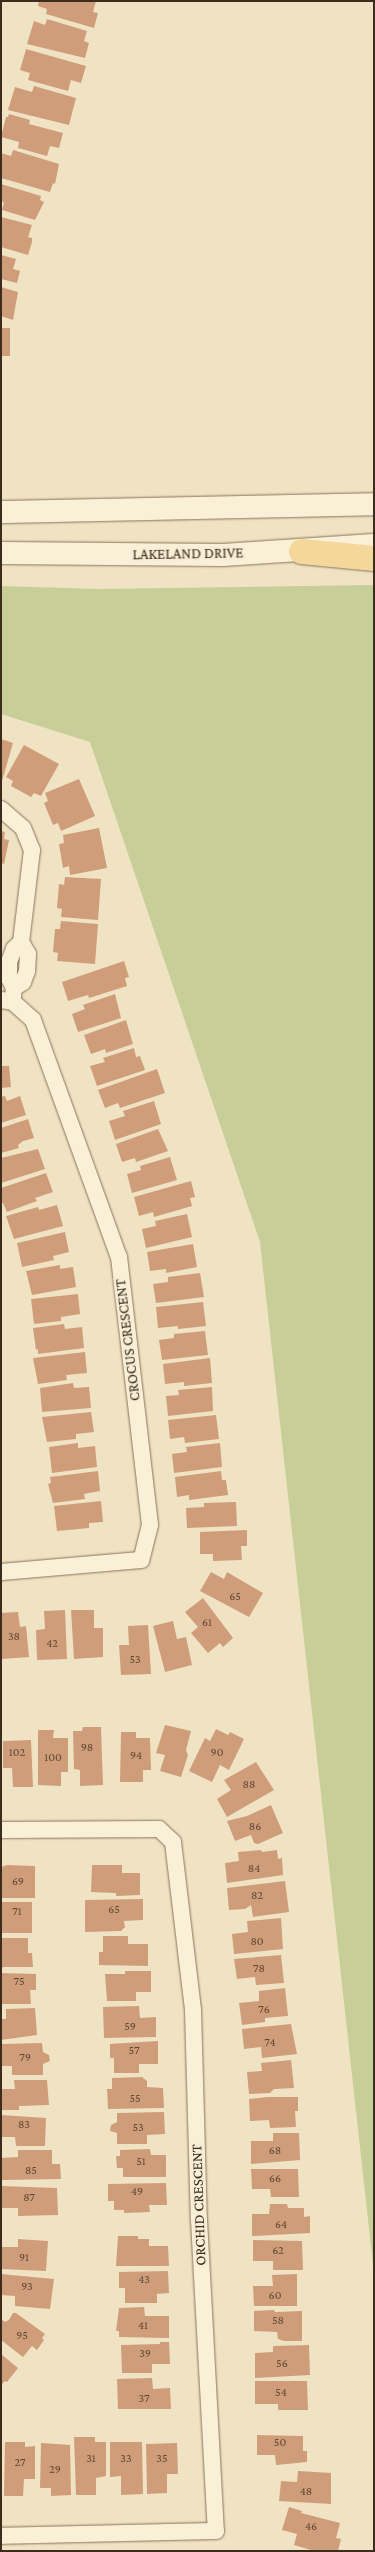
<!DOCTYPE html>
<html>
<head>
<meta charset="utf-8">
<style>
	body { margin:0 }
	#map { position:relative; width:375px; height:2552px; overflow:hidden; background:#f0e3c4; font-family:"Crimson Pro",serif }
	div>[style] { position:absolute }
	[style*='--x'] { left:calc(var(--x)*1px); top:calc(var(--y)*1px); width:calc(var(--w)*1px); rotate:calc(var(--a)*1deg) }
	.green>* { inset:0; background:#c8ce98 }
	.building>* { inset:0; background:#cf9d79; transform-origin:0 0 }
	.roads { filter:drop-shadow(0 0 1px #8b745a) drop-shadow(0 0 1px #8b745a) }
	.minor>* { height:16px; margin:-8px; padding:0 8px; transform-origin:8px; border-radius:8px; background:#faf0d8 }
	.secondary>* { height:22px; margin:-11px; padding:0 11px; transform-origin:11px; border-radius:11px; background:#faf0d8 }
	.primary>* { height:25px; margin:-12.5px; padding:0 12.5px; transform-origin:12.5px; border-radius:12.5px; background:#f4d89b }
	span { translate:-50% -50%; white-space:nowrap; text-align:center; line-height:1.15; -webkit-text-stroke:4.5px #f7edd4; paint-order:stroke }
	.number-label { font-size:12px; color:#604835 }
	.number-label span { -webkit-text-stroke-width:0 }
	.street-label { font-size:15px; color:#3b2c1e }
	.frame { position:absolute; inset:0; border:2px solid #3b2c1e; pointer-events:none }
</style>
</head>
<body>
<div id="map">
	<div class="green">
		<div style="clip-path:polygon(374px 585px,374px 2274px,260px 1242px,90px 742px,1px 714px,1px 586px,99px 589px)"></div>
	</div>
	<div class="building">
		<div style="clip-path:polygon(39px 1px,96px 1px,93px 12px,98px 13px,94px 28px,46px 14px,47px 9px,38px 6px)"></div>
		<div style="clip-path:polygon(47px 19px,87px 31px,84px 41px,89px 43px,85px 58px,27px 44px,34px 21px,45px 25px)"></div>
		<div style="clip-path:polygon(26px 49px,86px 66px,81px 83px,71px 80px,68px 91px,28px 80px,30px 73px,20px 70px)"></div>
		<div style="clip-path:polygon(34px 86px,76px 98px,69px 125px,8px 110px,15px 87px,32px 92px)"></div>
		<div style="clip-path:polygon(9px 114px,30px 120px,29px 124px,63px 133px,59px 148px,50px 146px,47px 156px,18px 148px,19px 142px,1px 137px,6px 117px,8px 117px)"></div>
		<div style="clip-path:polygon(13px 150px,59px 164px,55px 184px,53px 183px,50px 192px,1px 178px,1px 153px,11px 156px)"></div>
		<div style="clip-path:polygon(1px 184px,41px 196px,40px 200px,44px 202px,35px 220px,2px 210px,4px 203px,1px 200px)"></div>
		<div style="clip-path:polygon(1px 217px,32px 225px,28px 237px,32px 238px,32px 242px,28px 255px,1px 247px)"></div>
		<div style="clip-path:polygon(1px 255px,16px 259px,13px 269px,20px 271px,17px 283px,1px 279px)"></div>
		<div style="clip-path:polygon(1px 287px,18px 292px,13px 320px,1px 316px)"></div>
		<div style="left:1px;top:328px;width:9px;height:28px"></div>
		<div style="clip-path:polygon(1px 739px,13px 743px,2px 781px,1px 780px)"></div>
		<div style="clip-path:polygon(24px 745px,59px 764px,41px 796px,34px 793px,31px 797px,11px 786px,13px 781px,6px 777px)"></div>
		<div style="clip-path:polygon(79px 779px,95px 816px,61px 831px,58px 823px,53px 825px,44px 803px,48px 801px,45px 793px)"></div>
		<div style="clip-path:polygon(99px 828px,107px 868px,70px 875px,69px 866px,63px 868px,59px 844px,64px 843px,63px 835px)"></div>
		<div style="clip-path:polygon(1px 831px,5px 832px,4px 839px,9px 840px,4px 864px,1px 863px)"></div>
		<div style="clip-path:polygon(65px 877px,101px 879px,98px 920px,61px 917px,62px 909px,57px 908px,59px 884px,64px 885px)"></div>
		<div style="clip-path:polygon(61px 921px,98px 924px,95px 964px,57px 961px,58px 953px,53px 952px,55px 929px,60px 929px)"></div>
		<div style="clip-path:polygon(124px 961px,129px 977px,125px 978px,127px 986px,89px 998px,88px 995px,68px 1001px,62px 982px)"></div>
		<div style="clip-path:polygon(115px 994px,121px 1018px,78px 1032px,72px 1014px,85px 1009px,83px 1005px)"></div>
		<div style="clip-path:polygon(126px 1020px,133px 1044px,106px 1053px,105px 1049px,91px 1054px,84px 1035px)"></div>
		<div style="clip-path:polygon(134px 1048px,136px 1057px,140px 1056px,145px 1070px,97px 1086px,90px 1066px,105px 1062px,103px 1058px)"></div>
		<div style="clip-path:polygon(1px 1066px,9px 1066px,11px 1087px,1px 1088px)"></div>
		<div style="clip-path:polygon(157px 1069px,165px 1093px,120px 1108px,118px 1103px,105px 1108px,98px 1090px)"></div>
		<div style="clip-path:polygon(5px 1096px,7px 1101px,20px 1096px,26px 1115px,1px 1123px,1px 1097px)"></div>
		<div style="clip-path:polygon(154px 1101px,161px 1124px,115px 1140px,109px 1121px,125px 1116px,123px 1111px)"></div>
		<div style="clip-path:polygon(28px 1119px,34px 1138px,23px 1141px,18px 1145px,19px 1148px,1px 1153px,1px 1128px)"></div>
		<div style="clip-path:polygon(158px 1129px,168px 1151px,136px 1162px,135px 1158px,122px 1162px,116px 1144px)"></div>
		<div style="clip-path:polygon(38px 1149px,45px 1169px,1px 1183px,1px 1158px)"></div>
		<div style="clip-path:polygon(170px 1157px,177px 1180px,132px 1193px,127px 1174px,141px 1170px,140px 1166px)"></div>
		<div style="clip-path:polygon(46px 1173px,53px 1192px,35px 1198px,37px 1201px,7px 1212px,3px 1203px,1px 1203px,1px 1188px)"></div>
		<div style="clip-path:polygon(191px 1181px,195px 1197px,190px 1198px,192px 1206px,154px 1217px,153px 1212px,139px 1216px,134px 1197px)"></div>
		<div style="clip-path:polygon(57px 1205px,63px 1226px,14px 1239px,6px 1216px,38px 1207px,39px 1210px)"></div>
		<div style="clip-path:polygon(187px 1214px,192px 1237px,146px 1248px,142px 1229px,156px 1226px,155px 1221px)"></div>
		<div style="clip-path:polygon(65px 1232px,69px 1252px,53px 1256px,54px 1260px,22px 1267px,17px 1243px)"></div>
		<div style="clip-path:polygon(193px 1244px,197px 1267px,166px 1273px,166px 1269px,150px 1271px,147px 1252px)"></div>
		<div style="clip-path:polygon(60px 1265px,60px 1269px,73px 1267px,76px 1287px,32px 1295px,26px 1271px)"></div>
		<div style="clip-path:polygon(200px 1273px,204px 1297px,156px 1303px,153px 1284px,168px 1282px,168px 1277px)"></div>
		<div style="clip-path:polygon(78px 1294px,80px 1314px,61px 1317px,61px 1321px,34px 1324px,31px 1299px)"></div>
		<div style="clip-path:polygon(203px 1302px,206px 1326px,178px 1329px,178px 1326px,158px 1328px,156px 1307px)"></div>
		<div style="clip-path:polygon(64px 1324px,65px 1329px,82px 1327px,84px 1348px,38px 1354px,38px 1349px,36px 1350px,33px 1328px)"></div>
		<div style="clip-path:polygon(205px 1331px,208px 1355px,162px 1360px,159px 1340px,174px 1338px,174px 1334px)"></div>
		<div style="clip-path:polygon(85px 1352px,87px 1373px,66px 1375px,67px 1380px,38px 1384px,33px 1358px)"></div>
		<div style="clip-path:polygon(210px 1358px,212px 1383px,184px 1386px,184px 1382px,165px 1384px,163px 1364px)"></div>
		<div style="clip-path:polygon(73px 1383px,74px 1388px,89px 1387px,91px 1408px,42px 1412px,40px 1388px)"></div>
		<div style="clip-path:polygon(212px 1387px,213px 1411px,168px 1416px,166px 1396px,179px 1395px,178px 1390px)"></div>
		<div style="clip-path:polygon(91px 1412px,94px 1432px,76px 1434px,76px 1439px,47px 1442px,42px 1417px)"></div>
		<div style="clip-path:polygon(216px 1415px,219px 1439px,185px 1443px,184px 1437px,170px 1439px,168px 1420px)"></div>
		<div style="clip-path:polygon(78px 1443px,78px 1448px,95px 1446px,97px 1467px,52px 1473px,49px 1447px)"></div>
		<div style="clip-path:polygon(220px 1443px,222px 1467px,174px 1473px,172px 1454px,187px 1452px,186px 1447px)"></div>
		<div style="clip-path:polygon(98px 1471px,100px 1491px,84px 1494px,85px 1499px,53px 1503px,48px 1484px,51px 1483px,50px 1477px)"></div>
		<div style="clip-path:polygon(221px 1471px,222px 1480px,226px 1480px,228px 1495px,189px 1500px,189px 1495px,177px 1497px,175px 1477px)"></div>
		<div style="clip-path:polygon(101px 1501px,103px 1522px,89px 1523px,89px 1528px,57px 1531px,54px 1506px)"></div>
		<div style="clip-path:polygon(236px 1502px,237px 1526px,187px 1528px,186px 1508px,204px 1507px,204px 1503px)"></div>
		<div style="clip-path:polygon(247px 1530px,247px 1546px,241px 1546px,242px 1560px,213px 1561px,213px 1554px,200px 1554px,200px 1532px)"></div>
		<div style="clip-path:polygon(211px 1572px,224px 1579px,227px 1572px,263px 1593px,249px 1617px,200px 1591px)"></div>
		<div style="clip-path:polygon(203px 1598px,233px 1638px,223px 1647px,220px 1643px,208px 1653px,191px 1633px,198px 1627px,185px 1612px)"></div>
		<div style="clip-path:polygon(65px 1610px,67px 1659px,37px 1660px,36px 1630px,45px 1629px,44px 1611px)"></div>
		<div style="clip-path:polygon(71px 1610px,94px 1610px,94px 1628px,103px 1628px,103px 1657px,74px 1659px)"></div>
		<div style="clip-path:polygon(18px 1612px,20px 1627px,26px 1626px,29px 1657px,2px 1659px,1px 1613px)"></div>
		<div style="clip-path:polygon(173px 1621px,177px 1639px,186px 1637px,192px 1665px,165px 1672px,153px 1626px)"></div>
		<div style="clip-path:polygon(148px 1625px,151px 1674px,121px 1675px,119px 1645px,129px 1645px,128px 1626px)"></div>
		<div style="clip-path:polygon(165px 1725px,191px 1731px,186px 1750px,188px 1755px,181px 1777px,160px 1771px,165px 1755px,156px 1753px)"></div>
		<div style="clip-path:polygon(83px 1727px,101px 1727px,103px 1785px,80px 1786px,80px 1770px,74px 1769px,73px 1731px,82px 1731px)"></div>
		<div style="clip-path:polygon(216px 1729px,228px 1735px,230px 1732px,244px 1739px,229px 1770px,220px 1765px,212px 1782px,189px 1771px,205px 1738px,210px 1741px)"></div>
		<div style="clip-path:polygon(38px 1730px,54px 1730px,53px 1738px,68px 1738px,68px 1772px,61px 1772px,61px 1786px,38px 1785px)"></div>
		<div style="clip-path:polygon(121px 1732px,136px 1732px,136px 1738px,150px 1738px,151px 1770px,143px 1770px,143px 1782px,120px 1782px)"></div>
		<div style="clip-path:polygon(31px 1740px,33px 1787px,13px 1787px,12px 1768px,3px 1768px,3px 1741px)"></div>
		<div style="clip-path:polygon(256px 1762px,274px 1790px,227px 1817px,217px 1799px,231px 1790px,224px 1780px)"></div>
		<div style="clip-path:polygon(271px 1805px,283px 1833px,258px 1844px,254px 1843px,251px 1835px,235px 1841px,227px 1821px,247px 1816px)"></div>
		<div style="clip-path:polygon(261px 1850px,262px 1852px,277px 1850px,278px 1859px,282px 1858px,283px 1875px,227px 1883px,225px 1863px,239px 1861px,238px 1852px)"></div>
		<div style="clip-path:polygon(7px 1865px,35px 1866px,35px 1898px,1px 1898px,1px 1867px)"></div>
		<div style="clip-path:polygon(92px 1865px,122px 1865px,122px 1873px,140px 1873px,140px 1895px,116px 1896px,116px 1893px,91px 1892px)"></div>
		<div style="clip-path:polygon(285px 1881px,289px 1912px,253px 1917px,251px 1905px,245px 1909px,229px 1910px,227px 1888px)"></div>
		<div style="clip-path:polygon(143px 1899px,143px 1920px,124px 1921px,125px 1927px,121px 1931px,85px 1932px,85px 1900px)"></div>
		<div style="left:1px;top:1902px;width:31px;height:31px"></div>
		<div style="clip-path:polygon(281px 1918px,283px 1949px,234px 1954px,232px 1934px,248px 1932px,247px 1921px)"></div>
		<div style="clip-path:polygon(103px 1936px,128px 1936px,128px 1944px,148px 1944px,148px 1966px,99px 1965px,99px 1952px,103px 1952px)"></div>
		<div style="clip-path:polygon(2px 1938px,28px 1938px,28px 1953px,32px 1953px,33px 1967px,3px 1967px,1px 1970px)"></div>
		<div style="clip-path:polygon(281px 1955px,284px 1983px,256px 1985px,255px 1977px,237px 1979px,234px 1959px)"></div>
		<div style="clip-path:polygon(125px 1971px,151px 1971px,151px 1992px,136px 1992px,136px 2001px,107px 2001px,105px 1974px,125px 1974px)"></div>
		<div style="clip-path:polygon(1px 1973px,36px 1974px,36px 1990px,30px 1990px,31px 2004px,1px 2004px)"></div>
		<div style="clip-path:polygon(285px 1988px,288px 2016px,265px 2018px,265px 2022px,242px 2025px,239px 2003px,259px 2001px,259px 1991px)"></div>
		<div style="clip-path:polygon(139px 2006px,140px 2018px,156px 2017px,156px 2037px,104px 2038px,103px 2007px)"></div>
		<div style="clip-path:polygon(35px 2008px,37px 2035px,1px 2040px,1px 2019px,6px 2019px,6px 2009px)"></div>
		<div style="clip-path:polygon(291px 2024px,297px 2054px,262px 2058px,261px 2047px,244px 2049px,242px 2029px)"></div>
		<div style="clip-path:polygon(158px 2041px,158px 2064px,139px 2064px,139px 2073px,114px 2073px,114px 2058px,110px 2058px,110px 2044px)"></div>
		<div style="clip-path:polygon(42px 2043px,43px 2052px,49px 2055px,50px 2061px,43px 2064px,43px 2075px,12px 2075px,12px 2066px,1px 2066px,1px 2044px)"></div>
		<div style="clip-path:polygon(291px 2060px,294px 2088px,274px 2089px,270px 2093px,249px 2094px,247px 2072px,262px 2071px,261px 2063px)"></div>
		<div style="clip-path:polygon(142px 2077px,147px 2081px,147px 2087px,163px 2088px,164px 2108px,108px 2109px,107px 2089px,112px 2089px,112px 2078px)"></div>
		<div style="clip-path:polygon(14px 2080px,47px 2080px,49px 2105px,19px 2106px,19px 2110px,1px 2110px,1px 2089px,15px 2089px)"></div>
		<div style="clip-path:polygon(268px 2097px,298px 2097px,298px 2111px,295px 2111px,296px 2127px,270px 2128px,269px 2120px,250px 2121px,249px 2099px)"></div>
		<div style="clip-path:polygon(164px 2112px,165px 2134px,147px 2135px,147px 2144px,117px 2144px,117px 2133px,110px 2131px,111px 2125px,117px 2122px,117px 2113px)"></div>
		<div style="clip-path:polygon(1px 2115px,46px 2118px,45px 2146px,16px 2146px,15px 2137px,1px 2137px)"></div>
		<div style="clip-path:polygon(273px 2133px,299px 2133px,300px 2160px,251px 2164px,251px 2141px,273px 2141px)"></div>
		<div style="clip-path:polygon(150px 2149px,151px 2155px,166px 2155px,166px 2177px,123px 2177px,123px 2168px,117px 2168px,116px 2156px,120px 2156px,120px 2150px)"></div>
		<div style="clip-path:polygon(18px 2150px,52px 2150px,52px 2164px,60px 2164px,61px 2179px,1px 2180px,1px 2158px,18px 2157px)"></div>
		<div style="clip-path:polygon(251px 2169px,298px 2169px,299px 2197px,271px 2197px,270px 2189px,252px 2189px)"></div>
		<div style="clip-path:polygon(166px 2183px,167px 2205px,149px 2205px,150px 2212px,124px 2213px,124px 2210px,114px 2210px,114px 2201px,108px 2201px,108px 2184px)"></div>
		<div style="clip-path:polygon(1px 2186px,57px 2188px,58px 2215px,18px 2216px,18px 2208px,1px 2208px)"></div>
		<div style="clip-path:polygon(270px 2204px,287px 2204px,288px 2208px,304px 2208px,304px 2217px,310px 2216px,310px 2233px,252px 2236px,252px 2214px,269px 2214px)"></div>
		<div style="clip-path:polygon(118px 2236px,138px 2236px,138px 2239px,149px 2239px,149px 2246px,168px 2246px,169px 2266px,116px 2266px)"></div>
		<div style="clip-path:polygon(18px 2239px,48px 2241px,46px 2271px,1px 2269px,1px 2247px,18px 2247px)"></div>
		<div style="clip-path:polygon(253px 2240px,302px 2241px,303px 2270px,273px 2270px,273px 2261px,253px 2261px)"></div>
		<div style="clip-path:polygon(168px 2271px,169px 2293px,157px 2294px,157px 2303px,125px 2303px,125px 2288px,119px 2288px,119px 2272px)"></div>
		<div style="clip-path:polygon(1px 2274px,54px 2279px,50px 2309px,15px 2306px,15px 2296px,1px 2295px)"></div>
		<div style="clip-path:polygon(297px 2274px,297px 2306px,254px 2306px,253px 2286px,273px 2286px,272px 2275px)"></div>
		<div style="clip-path:polygon(144px 2307px,145px 2316px,169px 2316px,169px 2338px,119px 2337px,119px 2331px,116px 2331px,119px 2308px)"></div>
		<div style="clip-path:polygon(274px 2310px,275px 2312px,302px 2311px,302px 2341px,284px 2341px,278px 2339px,277px 2332px,254px 2331px,254px 2311px)"></div>
		<div style="clip-path:polygon(13px 2313px,16px 2313px,45px 2334px,42px 2338px,44px 2340px,37px 2350px,32px 2346px,23px 2357px,1px 2340px,1px 2319px,5px 2322px,9px 2320px)"></div>
		<div style="clip-path:polygon(160px 2342px,169px 2342px,170px 2364px,152px 2364px,152px 2373px,122px 2373px,121px 2345px,160px 2344px)"></div>
		<div style="clip-path:polygon(309px 2345px,310px 2375px,255px 2378px,255px 2353px,273px 2352px,273px 2346px)"></div>
		<div style="clip-path:polygon(1px 2354px,18px 2368px,7px 2382px,5px 2381px,1px 2385px)"></div>
		<div style="clip-path:polygon(152px 2378px,153px 2389px,170px 2388px,171px 2409px,118px 2409px,117px 2379px)"></div>
		<div style="clip-path:polygon(255px 2381px,307px 2381px,308px 2410px,278px 2410px,278px 2404px,255px 2404px)"></div>
		<div style="clip-path:polygon(257px 2435px,303px 2436px,303px 2451px,307px 2451px,307px 2462px,276px 2465px,275px 2455px,257px 2455px)"></div>
		<div style="clip-path:polygon(74px 2437px,95px 2437px,95px 2442px,106px 2442px,106px 2476px,96px 2478px,96px 2495px,76px 2495px)"></div>
		<div style="clip-path:polygon(5px 2442px,25px 2442px,25px 2447px,35px 2446px,35px 2479px,24px 2479px,23px 2496px,4px 2496px)"></div>
		<div style="clip-path:polygon(110px 2442px,142px 2442px,143px 2494px,121px 2495px,121px 2476px,110px 2477px)"></div>
		<div style="clip-path:polygon(41px 2443px,70px 2445px,71px 2495px,51px 2496px,51px 2488px,40px 2488px)"></div>
		<div style="clip-path:polygon(177px 2443px,178px 2474px,167px 2474px,167px 2493px,147px 2494px,146px 2444px)"></div>
		<div style="clip-path:polygon(298px 2471px,331px 2473px,331px 2504px,279px 2501px,281px 2481px,297px 2482px)"></div>
		<div style="clip-path:polygon(289px 2507px,302px 2511px,301px 2513px,340px 2523px,336px 2538px,341px 2539px,338px 2551px,314px 2551px,294px 2545px,297px 2534px,282px 2530px)"></div>
	</div>
	<div class="roads">
		<div class="minor">
			<div style="--x:1;--y:809;--w:29;--a:41"></div>
			<div style="--x:23;--y:828;--w:24;--a:68"></div>
			<div style="--x:32;--y:850;--w:93;--a:96.8"></div>
			<div style="--x:21;--y:942;--w:14;--a:60"></div>
			<div style="--x:28;--y:954;--w:17;--a:93"></div>
			<div style="--x:27;--y:971;--w:12;--a:110"></div>
			<div style="--x:23;--y:982;--w:11;--a:146"></div>
			<div style="--x:13;--y:997;--w:9;--a:-84"></div>
			<div style="--x:14;--y:988;--w:11;--a:-117"></div>
			<div style="--x:9;--y:978;--w:16;--a:-90"></div>
			<div style="--x:9;--y:962;--w:14;--a:-69"></div>
			<div style="--x:14;--y:949;--w:10;--a:-45"></div>
			<div style="--x:1;--y:1000;--w:12;--a:9"></div>
			<div style="--x:13;--y:1002;--w:27;--a:42"></div>
			<div style="--x:33;--y:1020;--w:252;--a:70.1"></div>
			<div style="--x:119;--y:1257;--w:270;--a:83.4"></div>
			<div style="--x:150;--y:1525;--w:36;--a:104"></div>
			<div style="--x:141;--y:1560;--w:141;--a:175.1"></div>
			<div style="--x:1;--y:1830;--w:158;--a:-0.4"></div>
			<div style="--x:159;--y:1829;--w:19;--a:43"></div>
			<div style="--x:173;--y:1842;--w:169;--a:83.2"></div>
			<div style="--x:193;--y:2010;--w:210;--a:88.4"></div>
			<div style="--x:199;--y:2220;--w:311;--a:86.9"></div>
			<div style="--x:216;--y:2531;--w:215;--a:178.7"></div>
		</div>
		<div class="secondary">
			<div style="--x:1;--y:512;--w:373;--a:-1.2"></div>
			<div style="--x:1;--y:553;--w:222;--a:0.5"></div>
			<div style="--x:223;--y:555;--w:151;--a:-3.8"></div>
		</div>
		<div class="primary">
			<div style="--x:301;--y:551;--w:73;--a:5.5"></div>
		</div>
	</div>
	<div class="number-label">
		<span style="left:235px;top:1597px">65</span>
		<span style="left:207px;top:1623px">61</span>
		<span style="left:14px;top:1637px">38</span>
		<span style="left:52px;top:1644px">42</span>
		<span style="left:135px;top:1660px">53</span>
		<span style="left:87px;top:1748px">98</span>
		<span style="left:17px;top:1753px">102</span>
		<span style="left:217px;top:1753px">90</span>
		<span style="left:136px;top:1756px">94</span>
		<span style="left:53px;top:1758px">100</span>
		<span style="left:249px;top:1785px">88</span>
		<span style="left:255px;top:1827px">86</span>
		<span style="left:254px;top:1869px">84</span>
		<span style="left:18px;top:1882px">69</span>
		<span style="left:257px;top:1896px">82</span>
		<span style="left:114px;top:1910px">65</span>
		<span style="left:17px;top:1912px">71</span>
		<span style="left:257px;top:1942px">80</span>
		<span style="left:259px;top:1969px">78</span>
		<span style="left:19px;top:1982px">75</span>
		<span style="left:264px;top:2010px">76</span>
		<span style="left:130px;top:2027px">59</span>
		<span style="left:270px;top:2043px">74</span>
		<span style="left:134px;top:2051px">57</span>
		<span style="left:25px;top:2058px">79</span>
		<span style="left:135px;top:2099px">55</span>
		<span style="left:24px;top:2125px">83</span>
		<span style="left:138px;top:2128px">53</span>
		<span style="left:275px;top:2151px">68</span>
		<span style="left:141px;top:2162px">51</span>
		<span style="left:31px;top:2171px">85</span>
		<span style="left:275px;top:2179px">66</span>
		<span style="left:137px;top:2192px">49</span>
		<span style="left:29px;top:2198px">87</span>
		<span style="left:281px;top:2225px">64</span>
		<span style="left:278px;top:2251px">62</span>
		<span style="left:24px;top:2258px">91</span>
		<span style="left:144px;top:2280px">43</span>
		<span style="left:27px;top:2287px">93</span>
		<span style="left:275px;top:2296px">60</span>
		<span style="left:278px;top:2321px">58</span>
		<span style="left:143px;top:2326px">41</span>
		<span style="left:22px;top:2336px">95</span>
		<span style="left:145px;top:2354px">39</span>
		<span style="left:282px;top:2364px">56</span>
		<span style="left:281px;top:2393px">54</span>
		<span style="left:144px;top:2399px">37</span>
		<span style="left:280px;top:2443px">50</span>
		<span style="left:91px;top:2459px">31</span>
		<span style="left:126px;top:2459px">33</span>
		<span style="left:162px;top:2459px">35</span>
		<span style="left:20px;top:2463px">27</span>
		<span style="left:55px;top:2470px">29</span>
		<span style="left:306px;top:2492px">48</span>
		<span style="left:311px;top:2527px">46</span>
	</div>
	<div class="street-label">
		<span style="left:188px;top:554px;rotate:-1deg">LAKELAND DRIVE</span>
		<span style="left:128px;top:1340px;rotate:-97deg">CROCUS CRESCENT</span>
		<span style="left:199px;top:2205px;rotate:-92deg">ORCHID CRESCENT</span>
	</div>
	<div class="frame"></div>
</div>
</body>
</html>
